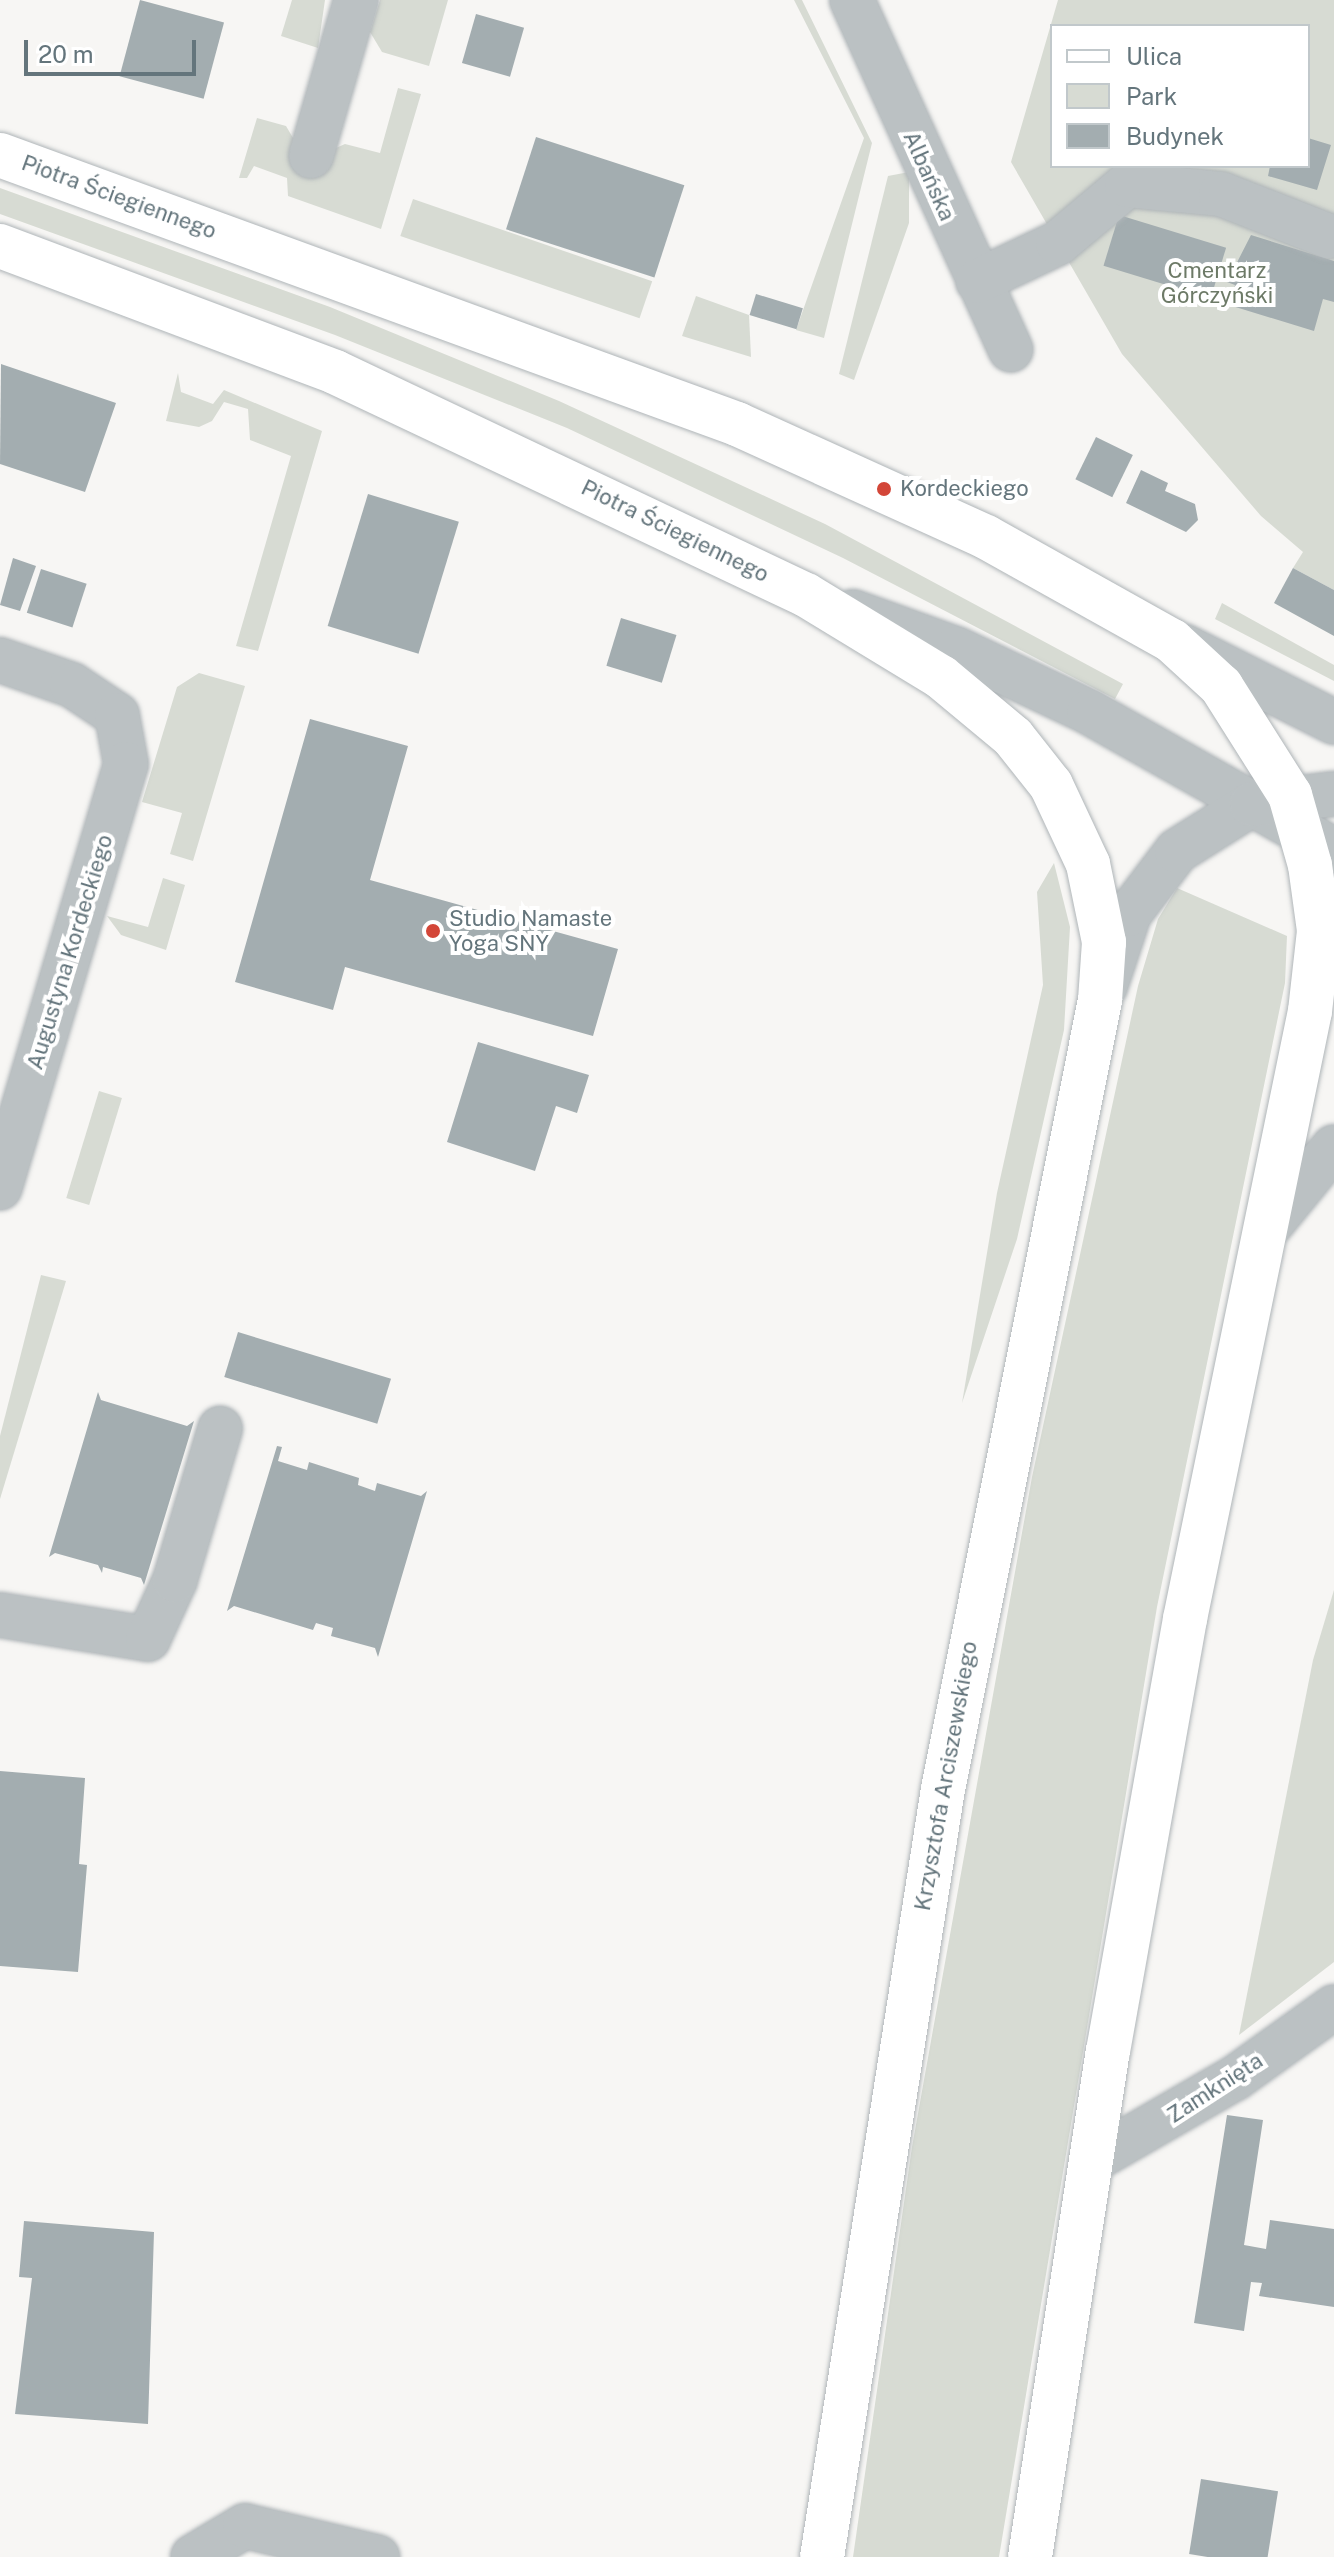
<!DOCTYPE html>
<html>
<head>
<meta charset="utf-8">
<style>
	body { margin:0 }
	#map { position:relative; width:1334px; height:2557px; overflow:hidden; background:#f7f6f4; font-family:"Public Sans",sans-serif }
	div>[style] { position:absolute }
	[style*='--x'] { left:calc(var(--x)*1px); top:calc(var(--y)*1px); width:calc(var(--w)*1px); rotate:calc(var(--a)*1deg) }
	.green>* { inset:0; background:#d7dbd3; transform-origin:0 0 }
	.building>* { inset:0; background:#a3adb0; transform-origin:0 0 }
	.roads { filter:drop-shadow(0 0 2px #afb5b8) drop-shadow(0 0 2px #afb5b8) }
	.minor>* { height:44px; margin:-22px; padding:0 22px; transform-origin:22px; border-radius:22px; background:#bbc1c3 }
	.major>* { height:44px; margin:-22px; padding:0 22px; transform-origin:22px; border-radius:22px; background:#fff }
	.dots>* { width:22px; height:22px; translate:-50% -50%; box-sizing:border-box; border:4px solid #fff; border-radius:50% }
	span { translate:-50% -50%; white-space:nowrap; text-align:center; line-height:1.15; -webkit-text-stroke:8px #fff; paint-order:stroke }
	.street-label { font-size:22px; color:#64757c }
	.park-label { font-size:22px; color:#6d7a67 }
	.poi-label { font-size:22px; color:#64757c }
	.left { translate:0 -50%; text-align:left }
	.legend { position:absolute; left:1050px; top:24px; width:260px; height:144px; box-sizing:border-box; background:#fff; border:2px solid #c1c8cb; margin:0; padding:10px 14px; list-style:none; font-size:24px; color:#64757c }
	.legend li { display:flex; align-items:center; gap:16px; height:40px }
	.legend b { width:40px; border:2px solid #c1c8cb }
	.scale { position:absolute; left:24px; top:40px; width:172px; height:36px; box-sizing:border-box; border:4px solid #64757c; border-top:0; padding-left:10px; font-size:24px; line-height:28px; white-space:nowrap; color:#64757c; -webkit-text-stroke:6px #fff; paint-order:stroke }
</style>
</head>
<body>
<div id="map">
	<div class="green">
		<div style="clip-path:polygon(292px 0,325px 0,318px 48px,281px 36px)"></div>
		<div style="clip-path:polygon(380px 0,448px 0,429px 66px,382px 52px,370px 32px)"></div>
		<div style="clip-path:polygon(794px 0,802px 0,872px 143px,824px 338px,796px 330px,864px 138px)"></div>
		<div style="clip-path:polygon(evenodd,1058px 0,1334px 0,1334px 590px,1293px 568px,1303px 552px,1261px 516px,1122px 354px,1011px 162px,1058px 0,1052px 26px,1308px 26px,1308px 166px,1052px 166px,1052px 26px)"></div>
		<div style="clip-path:polygon(398px 88px,421px 94px,381px 229px,288px 196px,287px 178px,254px 166px,247px 178px,239px 178px,257px 118px,286px 126px,296px 143px,327px 152px,345px 144px,380px 153px)"></div>
		<div style="clip-path:polygon(909px 172px,909px 223px,854px 380px,839px 374px,888px 176px)"></div>
		<div style="clip-path:polygon(0 188px,330px 307px,559px 401px,825px 524px,1123px 684px,1115px 699px,843px 558px,567px 428px,335px 335px,0 214px)"></div>
		<div style="left:413px;top:199px;width:253px;height:39px;rotate:19deg"></div>
		<div style="clip-path:polygon(696px 296px,749px 315px,751px 357px,682px 336px)"></div>
		<div style="clip-path:polygon(178px 373px,181px 392px,213px 404px,224px 390px,322px 431px,258px 651px,236px 646px,291px 456px,250px 440px,248px 409px,224px 402px,212px 421px,199px 427px,166px 421px)"></div>
		<div style="clip-path:polygon(1222px 603px,1334px 665px,1334px 681px,1215px 619px)"></div>
		<div style="clip-path:polygon(199px 673px,245px 686px,193px 861px,170px 854px,182px 813px,142px 802px,177px 687px)"></div>
		<div style="clip-path:polygon(1054px 863px,1070px 927px,1064px 1030px,1017px 1239px,962px 1403px,997px 1193px,1043px 985px,1037px 892px)"></div>
		<div style="clip-path:polygon(163px 878px,185px 885px,166px 950px,121px 935px,107px 916px,148px 927px)"></div>
		<div style="clip-path:polygon(1177px 888px,1287px 936px,1285px 983px,1157px 1607px,999px 2557px,853px 2557px,912px 2147px,1032px 1477px,1138px 986px,1158px 919px)"></div>
		<div style="left:99px;top:1091px;width:24px;height:112px;rotate:17deg"></div>
		<div style="clip-path:polygon(41px 1275px,66px 1281px,0 1499px,0 1436px)"></div>
		<div style="clip-path:polygon(1334px 1590px,1334px 1962px,1239px 2035px,1313px 1660px)"></div>
	</div>
	<div class="building">
		<div style="left:140px;top:0;width:87px;height:79px;rotate:15deg"></div>
		<div style="left:476px;top:14px;width:50px;height:51px;rotate:16deg"></div>
		<div style="left:536px;top:137px;width:156px;height:97px;rotate:18deg"></div>
		<div style="clip-path:polygon(1308px 138px,1331px 145px,1317px 190px,1268px 176px,1270px 166px,1308px 166px)"></div>
		<div style="left:1119px;top:215px;width:112px;height:53px;rotate:17deg"></div>
		<div style="clip-path:polygon(1251px 235px,1334px 261px,1334px 302px,1323px 299px,1314px 331px,1229px 305px,1235px 285px,1227px 282px)"></div>
		<div style="left:756px;top:294px;width:49px;height:22px;rotate:17deg"></div>
		<div style="clip-path:polygon(1px 364px,116px 403px,85px 492px,0 464px)"></div>
		<div style="left:1096px;top:437px;width:41px;height:47px;rotate:26deg"></div>
		<div style="clip-path:polygon(1141px 470px,1168px 483px,1165px 491px,1195px 504px,1198px 520px,1186px 532px,1126px 503px)"></div>
		<div style="left:368px;top:494px;width:95px;height:138px;rotate:17deg"></div>
		<div style="clip-path:polygon(13px 558px,36px 566px,20px 611px,0 605px)"></div>
		<div style="clip-path:polygon(1293px 568px,1334px 590px,1334px 636px,1274px 603px)"></div>
		<div style="left:41px;top:569px;width:48px;height:46px;rotate:18deg"></div>
		<div style="left:621px;top:618px;width:58px;height:50px;rotate:17deg"></div>
		<div style="clip-path:polygon(310px 719px,408px 746px,370px 880px,618px 949px,593px 1036px,345px 967px,333px 1010px,235px 982px)"></div>
		<div style="clip-path:polygon(478px 1042px,589px 1075px,577px 1113px,556px 1106px,535px 1171px,447px 1142px)"></div>
		<div style="left:238px;top:1332px;width:160px;height:47px;rotate:17deg"></div>
		<div style="clip-path:polygon(98px 1392px,101px 1400px,187px 1426px,194px 1421px,144px 1585px,141px 1578px,103px 1567px,102px 1573px,98px 1565px,55px 1553px,49px 1557px)"></div>
		<div style="clip-path:polygon(277px 1446px,282px 1447px,278px 1461px,307px 1470px,309px 1462px,359px 1478px,358px 1485px,375px 1491px,377px 1483px,421px 1496px,427px 1491px,378px 1657px,375px 1648px,331px 1636px,333px 1628px,316px 1623px,313px 1630px,234px 1606px,227px 1611px)"></div>
		<div style="clip-path:polygon(0 1771px,85px 1778px,79px 1864px,87px 1865px,78px 1972px,0 1966px)"></div>
		<div style="clip-path:polygon(1227px 2115px,1263px 2120px,1244px 2245px,1266px 2249px,1270px 2220px,1334px 2229px,1334px 2307px,1259px 2296px,1262px 2283px,1251px 2282px,1244px 2331px,1194px 2323px)"></div>
		<div style="clip-path:polygon(24px 2221px,154px 2232px,148px 2424px,15px 2414px,32px 2278px,19px 2277px)"></div>
		<div style="left:1201px;top:2479px;width:78px;height:76px;rotate:9deg"></div>
	</div>
	<div class="roads">
		<div class="minor">
			<div style="--x:852;--y:0;--w:384;--a:65.6"></div>
			<div style="--x:311;--y:156;--w:162;--a:-73.9"></div>
			<div style="--x:978;--y:281;--w:89;--a:-25.4"></div>
			<div style="--x:1058;--y:243;--w:90;--a:-40"></div>
			<div style="--x:1127;--y:185;--w:94;--a:5.5"></div>
			<div style="--x:1221;--y:194;--w:116;--a:21.3"></div>
			<div style="--x:853;--y:612;--w:109;--a:19.8"></div>
			<div style="--x:956;--y:649;--w:147;--a:25.3"></div>
			<div style="--x:1089;--y:712;--w:281;--a:29.4"></div>
			<div style="--x:1183;--y:646;--w:169;--a:26.7"></div>
			<div style="--x:0;--y:660;--w:76;--a:19.1"></div>
			<div style="--x:72;--y:685;--w:54;--a:33.7"></div>
			<div style="--x:117;--y:715;--w:50;--a:79.6"></div>
			<div style="--x:126;--y:764;--w:442;--a:106.6"></div>
			<div style="--x:1105;--y:987;--w:77;--a:-71.8"></div>
			<div style="--x:1129;--y:914;--w:79;--a:-52.7"></div>
			<div style="--x:1177;--y:851;--w:89;--a:-32.1"></div>
			<div style="--x:1252;--y:804;--w:83;--a:-7"></div>
			<div style="--x:1266;--y:1230;--w:107;--a:-50.7"></div>
			<div style="--x:0;--y:1615;--w:150;--a:9.2"></div>
			<div style="--x:148;--y:1639;--w:65;--a:-65.4"></div>
			<div style="--x:175;--y:1580;--w:158;--a:-73.4"></div>
			<div style="--x:1091;--y:2161;--w:166;--a:-30"></div>
			<div style="--x:1235;--y:2078;--w:122;--a:-35.6"></div>
			<div style="--x:193;--y:2557;--w:61;--a:-30.8"></div>
			<div style="--x:245;--y:2526;--w:136;--a:13.2"></div>
		</div>
		<div class="major">
			<div style="--x:0;--y:155;--w:785;--a:20.05"></div>
			<div style="--x:737;--y:424;--w:273;--a:24.4"></div>
			<div style="--x:986;--y:537;--w:213;--a:29.2"></div>
			<div style="--x:1172;--y:641;--w:67;--a:42.6"></div>
			<div style="--x:1221;--y:686;--w:129;--a:57.7"></div>
			<div style="--x:1290;--y:795;--w:73;--a:74.1"></div>
			<div style="--x:1310;--y:865;--w:67;--a:82.2"></div>
			<div style="--x:1319;--y:931;--w:81;--a:96.4"></div>
			<div style="--x:1310;--y:1011;--w:621;--a:101.62"></div>
			<div style="--x:1185;--y:1619;--w:438;--a:100.1"></div>
			<div style="--x:1108;--y:2050;--w:513;--a:98.75"></div>
			<div style="--x:0;--y:246;--w:358;--a:20.6"></div>
			<div style="--x:335;--y:372;--w:521;--a:25.34"></div>
			<div style="--x:806;--y:595;--w:158;--a:31.3"></div>
			<div style="--x:941;--y:677;--w:94;--a:39.8"></div>
			<div style="--x:1013;--y:737;--w:61;--a:51.6"></div>
			<div style="--x:1051;--y:785;--w:87;--a:64.9"></div>
			<div style="--x:1088;--y:864;--w:80;--a:78.4"></div>
			<div style="--x:1104;--y:942;--w:58;--a:93.9"></div>
			<div style="--x:1100;--y:1000;--w:804;--a:101.25"></div>
			<div style="--x:943;--y:1789;--w:777;--a:98.95"></div>
		</div>
	</div>
	<div class="dots">
		<div style="left:884px;top:489px;background:#d34638"></div>
		<div style="left:433px;top:931px;background:#d34638"></div>
	</div>
	<div class="street-label">
		<span style="left:929px;top:176px;rotate:66deg">Albańska</span>
		<span style="left:119px;top:197px;rotate:20deg">Piotra Ściegiennego</span>
		<span style="left:675px;top:531px;rotate:26deg">Piotra Ściegiennego</span>
		<span style="left:70px;top:952px;rotate:-73deg">Augustyna Kordeckiego</span>
		<span style="left:946px;top:1776px;rotate:-80deg">Krzysztofa Arciszewskiego</span>
		<span style="left:1215px;top:2088px;rotate:-33deg">Zamknięta</span>
	</div>
	<div class="park-label">
		<span style="left:1217px;top:283px">Cmentarz<br>Górczyński</span>
	</div>
	<div class="poi-label">
		<span class="left" style="left:900px;top:489px">Kordeckiego</span>
		<span class="left" style="left:449px;top:931px">Studio Namaste<br>Yoga SNY</span>
	</div>
	<ul class="legend">
	<li><b style="height:10px;background:#fff"></b>Ulica</li>
	<li><b style="height:22px;background:#d7dbd3"></b>Park</li>
	<li><b style="height:22px;background:#a3adb0"></b>Budynek</li>
	</ul>
	<div class="scale">20 m</div>
</div>
</body>
</html>
